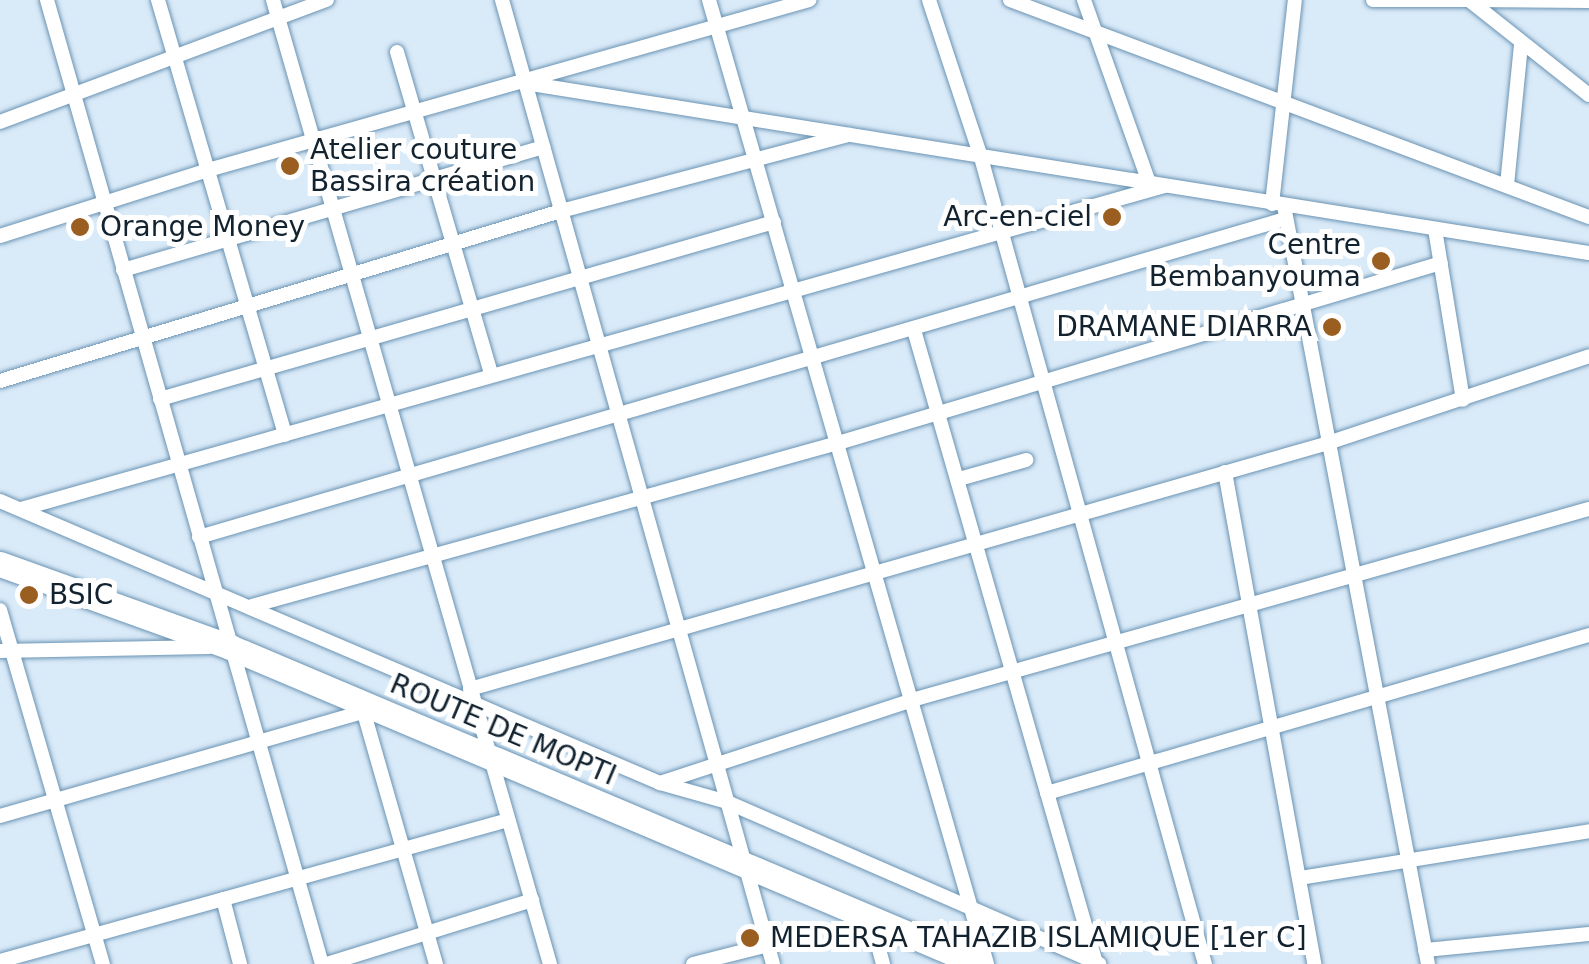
<!DOCTYPE html>
<html>
<head>
<meta charset="utf-8">
<style>
	body { margin:0 }
	#map { position:relative; width:1589px; height:964px; overflow:hidden; background:#d9eaf8; font-family:"DejaVu Sans",sans-serif }
	div>[style] { position:absolute }
	[style*='--x'] { left:calc(var(--x)*1px); top:calc(var(--y)*1px); width:calc(var(--w)*1px); rotate:calc(var(--a)*1deg) }
	.roads { filter:drop-shadow(0 0 2px #6a93b3) drop-shadow(0 0 2px #6a93b3) }
	.street>* { height:14px; margin:-7px; padding:0 7px; transform-origin:7px; border-radius:7px; background:#fff }
	.highway>* { height:25px; margin:-12.5px; padding:0 12.5px; transform-origin:12.5px; border-radius:12.5px; background:#fff }
	.dots>* { width:28px; height:28px; translate:-50% -50%; box-sizing:border-box; border:5px solid #fff; border-radius:50% }
	span { translate:-50% -50%; white-space:nowrap; text-align:center; line-height:1.15; -webkit-text-stroke:10px #fff; paint-order:stroke }
	.poi-label { font-size:28px; color:#12222f }
	.left { translate:0 -50%; text-align:left }
	.right { translate:-100% -50%; text-align:right }
	.street-label { font-size:28px; color:#12222f }
</style>
</head>
<body>
<div id="map">
	<div class="roads">
		<div class="street">
			<div style="--x:47;--y:0;--w:1002;--a:74.08"></div>
			<div style="--x:158;--y:0;--w:453;--a:73.7"></div>
			<div style="--x:273;--y:0;--w:1003;--a:73.97"></div>
			<div style="--x:502;--y:0;--w:1001;--a:74.3"></div>
			<div style="--x:709;--y:0;--w:1003;--a:73.91"></div>
			<div style="--x:929;--y:0;--w:162;--a:71.7"></div>
			<div style="--x:980;--y:154;--w:841;--a:74.48"></div>
			<div style="--x:1010;--y:0;--w:618;--a:20.55"></div>
			<div style="--x:1084;--y:0;--w:194;--a:70.4"></div>
			<div style="--x:1373;--y:0;--w:96;--a:0"></div>
			<div style="--x:1469;--y:0;--w:153;--a:38.4"></div>
			<div style="--x:1470;--y:0;--w:119;--a:0.5"></div>
			<div style="--x:397;--y:52;--w:335;--a:73.7"></div>
			<div style="--x:525;--y:83;--w:1077;--a:9.08"></div>
			<div style="--x:0;--y:122;--w:349;--a:-20.5"></div>
			<div style="--x:1507;--y:185;--w:142;--a:-84.3"></div>
			<div style="--x:1272;--y:204;--w:205;--a:-83.6"></div>
			<div style="--x:1285;--y:211;--w:766;--a:79.25"></div>
			<div style="--x:1435;--y:229;--w:173;--a:80.7"></div>
			<div style="--x:0;--y:236;--w:218;--a:-17.6"></div>
			<div style="--x:208;--y:170;--w:625;--a:-15.79"></div>
			<div style="--x:123;--y:270;--w:438;--a:-16.3"></div>
			<div style="--x:914;--y:330;--w:659;--a:73.96"></div>
			<div style="--x:0;--y:381;--w:586;--a:-16.86"></div>
			<div style="--x:561;--y:211;--w:298;--a:-14.8"></div>
			<div style="--x:160;--y:399;--w:639;--a:-16.08"></div>
			<div style="--x:1225;--y:472;--w:500;--a:79.7"></div>
			<div style="--x:959;--y:479;--w:70;--a:-15.8"></div>
			<div style="--x:0;--y:501;--w:718;--a:23.14"></div>
			<div style="--x:660;--y:783;--w:70;--a:15.8"></div>
			<div style="--x:727;--y:802;--w:406;--a:23.5"></div>
			<div style="--x:21;--y:509;--w:1189;--a:-15.77"></div>
			<div style="--x:199;--y:537;--w:1132;--a:-16.32"></div>
			<div style="--x:252;--y:606;--w:608;--a:-15.54"></div>
			<div style="--x:838;--y:443;--w:629;--a:-16.62"></div>
			<div style="--x:0;--y:610;--w:369;--a:73.8"></div>
			<div style="--x:0;--y:651;--w:209;--a:-1.1"></div>
			<div style="--x:470;--y:689;--w:889;--a:-15.99"></div>
			<div style="--x:1325;--y:444;--w:278;--a:-18.4"></div>
			<div style="--x:364;--y:713;--w:261;--a:74"></div>
			<div style="--x:660;--y:783;--w:265;--a:-18.2"></div>
			<div style="--x:912;--y:700;--w:703;--a:-15.76"></div>
			<div style="--x:1047;--y:793;--w:565;--a:-16.25"></div>
			<div style="--x:0;--y:816;--w:389;--a:-16"></div>
			<div style="--x:1300;--y:878;--w:293;--a:-9.2"></div>
			<div style="--x:223;--y:899;--w:67;--a:75.3"></div>
			<div style="--x:871;--y:920;--w:46;--a:74.7"></div>
			<div style="--x:1425;--y:950;--w:165;--a:-5.6"></div>
			<div style="--x:0;--y:961;--w:527;--a:-15.51"></div>
			<div style="--x:327;--y:964;--w:215;--a:-17.3"></div>
			<div style="--x:693;--y:964;--w:77;--a:-14.2"></div>
		</div>
		<div class="highway">
			<div style="--x:0;--y:564;--w:245;--a:19.8"></div>
			<div style="--x:230;--y:647;--w:813;--a:22.94"></div>
		</div>
	</div>
	<div class="dots">
		<div style="left:290px;top:166px;background:#9a5e20"></div>
		<div style="left:1112px;top:217px;background:#9a5e20"></div>
		<div style="left:80px;top:227px;background:#9a5e20"></div>
		<div style="left:1381px;top:261px;background:#9a5e20"></div>
		<div style="left:1332px;top:327px;background:#9a5e20"></div>
		<div style="left:29px;top:595px;background:#9a5e20"></div>
		<div style="left:750px;top:938px;background:#9a5e20"></div>
	</div>
	<div class="poi-label">
		<span class="left" style="left:310px;top:166px">Atelier couture<br>Bassira création</span>
		<span class="right" style="left:1092px;top:217px">Arc-en-ciel</span>
		<span class="left" style="left:100px;top:227px">Orange Money</span>
		<span class="right" style="left:1361px;top:261px">Centre<br>Bembanyouma</span>
		<span class="right" style="left:1312px;top:327px">DRAMANE DIARRA</span>
		<span class="left" style="left:49px;top:595px">BSIC</span>
		<span class="left" style="left:770px;top:938px">MEDERSA TAHAZIB ISLAMIQUE [1er C]</span>
	</div>
	<div class="street-label">
		<span style="left:503px;top:730px;rotate:23deg">ROUTE DE MOPTI</span>
	</div>
</div>
</body>
</html>
